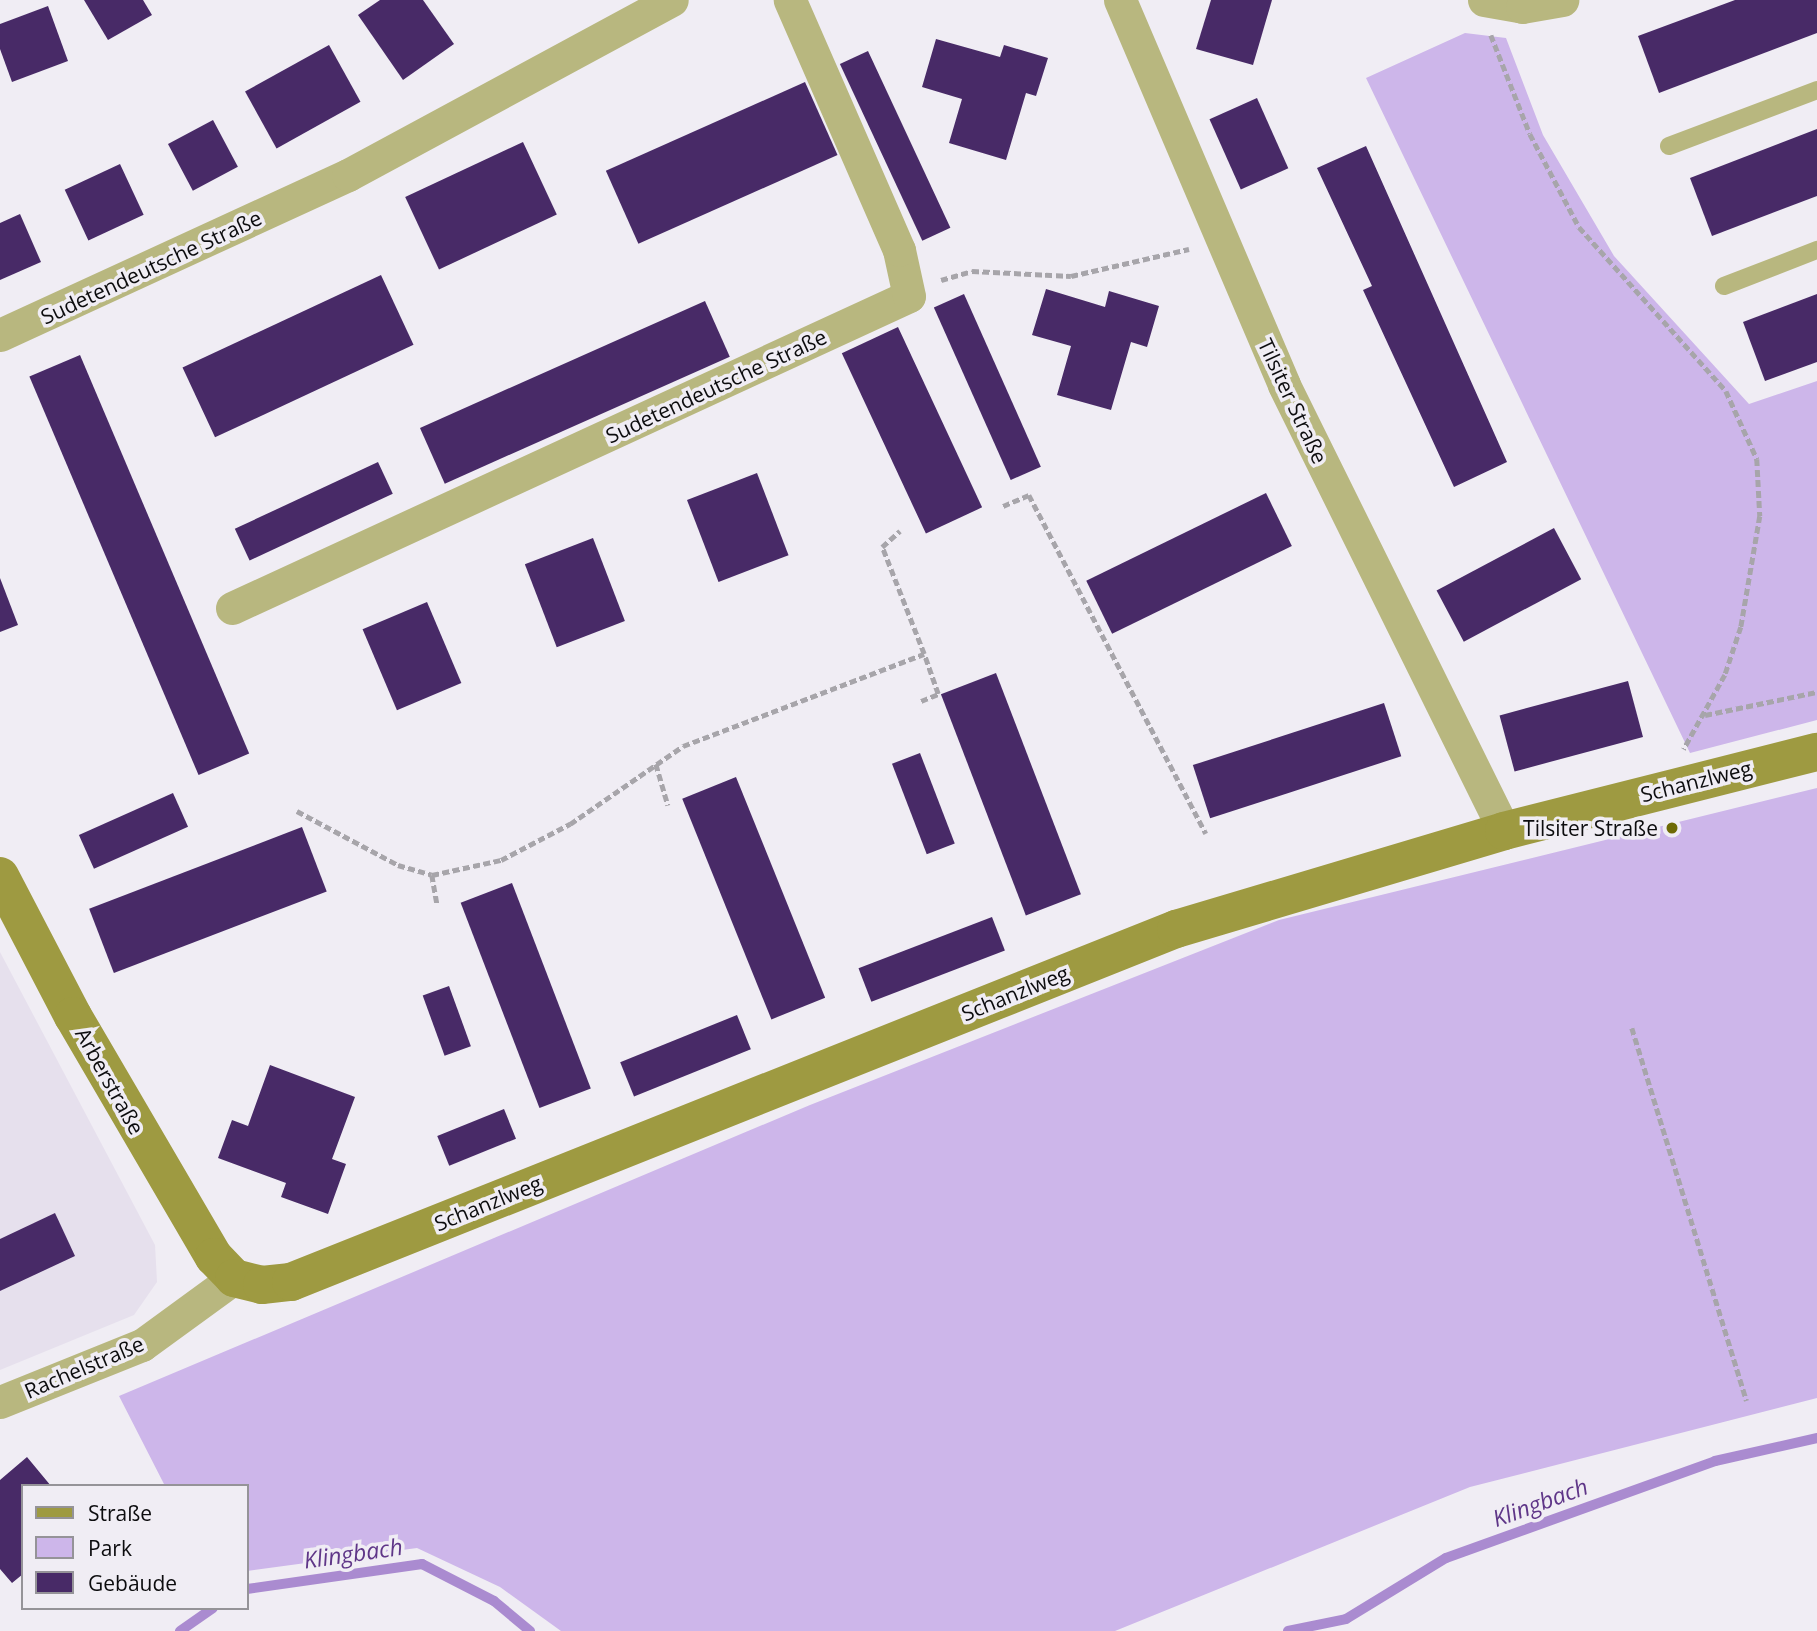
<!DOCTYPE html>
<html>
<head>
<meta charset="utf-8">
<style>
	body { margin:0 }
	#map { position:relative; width:1817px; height:1631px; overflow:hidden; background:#f0edf4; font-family:"Open Sans",sans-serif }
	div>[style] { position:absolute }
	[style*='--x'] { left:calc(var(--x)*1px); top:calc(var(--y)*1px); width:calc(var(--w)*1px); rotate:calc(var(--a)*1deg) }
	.built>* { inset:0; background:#e6e0ed }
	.green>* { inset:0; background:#cdb6ea }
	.stream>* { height:10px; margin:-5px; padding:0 5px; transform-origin:5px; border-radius:5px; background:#aa8bd0 }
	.building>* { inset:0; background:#482a67; transform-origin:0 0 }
	.path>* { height:4.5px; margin-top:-2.25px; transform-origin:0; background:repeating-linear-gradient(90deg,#a7a5aa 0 7px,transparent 0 10.5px) }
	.lane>* { height:18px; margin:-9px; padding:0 9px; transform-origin:9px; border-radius:9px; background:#b8b77f }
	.street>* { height:33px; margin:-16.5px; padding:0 16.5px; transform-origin:16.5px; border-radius:16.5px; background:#b8b77f }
	.secondary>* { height:38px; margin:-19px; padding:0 19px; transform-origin:19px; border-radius:19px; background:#9e9a41 }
	.dots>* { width:19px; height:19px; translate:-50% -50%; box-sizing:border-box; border:4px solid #f0edf4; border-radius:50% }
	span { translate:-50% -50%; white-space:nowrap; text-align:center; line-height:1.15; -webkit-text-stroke:7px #f0edf4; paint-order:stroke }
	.street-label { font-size:21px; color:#0c0c0e }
	.poi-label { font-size:21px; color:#0c0c0e }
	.right { translate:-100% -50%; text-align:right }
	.water-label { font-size:23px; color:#5f3688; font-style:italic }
	.legend { position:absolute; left:21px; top:1484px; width:228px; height:126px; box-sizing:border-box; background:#f0edf4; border:2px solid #959398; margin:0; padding:9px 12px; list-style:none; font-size:21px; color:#0c0c0e }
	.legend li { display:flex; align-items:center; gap:14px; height:35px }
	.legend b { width:35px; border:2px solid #959398 }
</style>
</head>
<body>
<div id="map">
	<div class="built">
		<div style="clip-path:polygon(0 952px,155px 1245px,157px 1282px,134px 1315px,0 1370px)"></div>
	</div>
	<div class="green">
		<div style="clip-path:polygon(1465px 33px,1506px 38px,1543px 135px,1614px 256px,1749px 404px,1817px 381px,1817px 720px,1690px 753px,1366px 78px)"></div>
		<div style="clip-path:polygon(1817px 788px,1817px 1398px,1470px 1487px,1115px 1631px,561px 1631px,500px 1587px,417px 1548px,247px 1571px,247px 1486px,165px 1486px,119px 1396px,810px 1105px,1279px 920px)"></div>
	</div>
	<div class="stream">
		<div style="--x:247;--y:1589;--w:177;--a:-8.1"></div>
		<div style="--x:422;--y:1564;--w:81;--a:27.2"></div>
		<div style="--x:494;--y:1601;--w:47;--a:39.8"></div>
		<div style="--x:180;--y:1631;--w:40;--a:-34.9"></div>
		<div style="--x:1288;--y:1631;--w:59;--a:-11.7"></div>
		<div style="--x:1346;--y:1619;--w:117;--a:-31.4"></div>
		<div style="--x:1446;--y:1558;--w:286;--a:-19.8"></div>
		<div style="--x:1715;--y:1461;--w:105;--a:-12.7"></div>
	</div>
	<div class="building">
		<div style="clip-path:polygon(84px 0,143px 0,152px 15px,108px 40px)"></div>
		<div style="clip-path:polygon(380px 0,423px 0,454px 44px,403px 80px,358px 15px)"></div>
		<div style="clip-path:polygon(1211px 0,1272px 0,1253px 65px,1196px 49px)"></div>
		<div style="clip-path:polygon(1735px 0,1817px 0,1817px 33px,1659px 93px,1638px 36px)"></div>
		<div style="clip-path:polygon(48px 6px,68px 61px,12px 82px,0 49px,0 24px)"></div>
		<div style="clip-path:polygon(936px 39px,1000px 57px,1004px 45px,1048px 58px,1036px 96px,1026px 93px,1006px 160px,949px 143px,962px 99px,922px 87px)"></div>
		<div style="left:329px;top:45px;width:65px;height:96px;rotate:61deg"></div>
		<div style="left:868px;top:51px;width:195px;height:31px;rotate:65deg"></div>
		<div style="left:805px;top:82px;width:80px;height:218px;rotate:66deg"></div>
		<div style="left:1257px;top:98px;width:77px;height:52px;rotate:66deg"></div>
		<div style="left:213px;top:120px;width:53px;height:51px;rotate:62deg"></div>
		<div style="clip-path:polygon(1817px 129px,1817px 196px,1712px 236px,1690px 178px)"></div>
		<div style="left:523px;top:142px;width:80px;height:130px;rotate:65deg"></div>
		<div style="clip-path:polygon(1366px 146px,1507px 462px,1454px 487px,1363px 290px,1372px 286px,1317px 168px)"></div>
		<div style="left:120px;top:164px;width:56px;height:61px;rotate:65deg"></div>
		<div style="clip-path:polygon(20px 214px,41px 262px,0 280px,0 223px)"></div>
		<div style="left:381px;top:275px;width:77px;height:219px;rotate:65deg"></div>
		<div style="clip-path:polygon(1046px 289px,1105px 307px,1109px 291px,1159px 306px,1147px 347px,1131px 342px,1111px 410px,1057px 395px,1071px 346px,1032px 335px)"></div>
		<div style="left:964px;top:294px;width:189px;height:33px;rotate:66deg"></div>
		<div style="clip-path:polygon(1817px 294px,1817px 362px,1765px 381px,1743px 322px)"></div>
		<div style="left:705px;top:301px;width:61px;height:312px;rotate:66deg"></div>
		<div style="left:898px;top:327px;width:199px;height:62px;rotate:65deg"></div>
		<div style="left:80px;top:355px;width:433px;height:55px;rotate:67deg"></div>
		<div style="left:378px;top:462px;width:35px;height:158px;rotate:65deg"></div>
		<div style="left:757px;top:473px;width:88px;height:75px;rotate:69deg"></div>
		<div style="left:1266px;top:493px;width:59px;height:200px;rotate:64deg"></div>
		<div style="left:1554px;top:528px;width:58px;height:133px;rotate:62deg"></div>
		<div style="left:593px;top:538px;width:89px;height:73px;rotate:69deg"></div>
		<div style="clip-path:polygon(0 578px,18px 625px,0 632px)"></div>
		<div style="left:427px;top:602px;width:88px;height:70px;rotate:67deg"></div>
		<div style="left:996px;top:673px;width:237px;height:59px;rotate:69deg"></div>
		<div style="left:1628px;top:681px;width:58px;height:133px;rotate:75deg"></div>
		<div style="left:1384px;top:703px;width:56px;height:201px;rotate:72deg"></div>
		<div style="left:920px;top:753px;width:97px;height:30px;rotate:69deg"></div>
		<div style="left:736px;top:777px;width:238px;height:58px;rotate:68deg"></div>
		<div style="left:173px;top:793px;width:37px;height:103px;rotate:66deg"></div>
		<div style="left:302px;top:827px;width:69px;height:228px;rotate:69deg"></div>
		<div style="left:512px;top:883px;width:220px;height:55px;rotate:69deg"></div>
		<div style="left:992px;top:917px;width:36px;height:143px;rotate:69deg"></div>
		<div style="left:449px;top:986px;width:64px;height:28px;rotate:70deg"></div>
		<div style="left:737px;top:1015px;width:37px;height:126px;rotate:68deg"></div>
		<div style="clip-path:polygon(270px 1065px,355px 1097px,332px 1159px,346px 1164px,328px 1214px,281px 1197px,286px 1183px,218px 1158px,232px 1120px,248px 1126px)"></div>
		<div style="left:504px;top:1109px;width:32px;height:72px;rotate:68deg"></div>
		<div style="clip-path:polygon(55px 1213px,75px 1256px,0 1291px,0 1239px)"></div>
		<div style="clip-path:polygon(27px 1457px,51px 1486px,23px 1486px,23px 1574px,12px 1583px,0 1569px,0 1480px)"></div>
	</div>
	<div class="path">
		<div style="--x:1491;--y:35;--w:106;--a:68.5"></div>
		<div style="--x:1530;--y:134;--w:105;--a:62.2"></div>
		<div style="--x:1579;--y:227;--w:220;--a:48.1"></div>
		<div style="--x:1726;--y:391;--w:75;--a:65.5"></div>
		<div style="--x:1757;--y:459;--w:57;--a:87"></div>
		<div style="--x:1760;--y:516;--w:113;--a:99.7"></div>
		<div style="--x:1741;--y:627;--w:51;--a:108.4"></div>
		<div style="--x:1725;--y:675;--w:85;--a:119"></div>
		<div style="--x:941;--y:280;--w:32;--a:-16"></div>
		<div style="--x:972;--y:271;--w:99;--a:2.9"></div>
		<div style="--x:1071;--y:276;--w:121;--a:-12.9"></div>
		<div style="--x:1003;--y:506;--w:28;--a:-23"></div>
		<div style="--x:1029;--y:495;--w:382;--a:62.4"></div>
		<div style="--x:921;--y:701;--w:18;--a:-22"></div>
		<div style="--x:938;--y:694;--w:42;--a:-109.3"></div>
		<div style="--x:1705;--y:715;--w:114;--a:-11.6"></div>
		<div style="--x:656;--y:764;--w:43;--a:73.7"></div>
		<div style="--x:297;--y:811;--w:115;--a:28.1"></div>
		<div style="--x:398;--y:865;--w:35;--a:16"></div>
		<div style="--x:432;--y:875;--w:71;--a:-12.3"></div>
		<div style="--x:501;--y:860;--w:78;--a:-27.6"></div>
		<div style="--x:570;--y:824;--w:137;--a:-34.6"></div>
		<div style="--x:683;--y:746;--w:258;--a:-20.9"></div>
		<div style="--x:924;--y:654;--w:115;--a:-111.4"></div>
		<div style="--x:882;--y:547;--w:24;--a:-42"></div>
		<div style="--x:432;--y:875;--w:29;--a:80"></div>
		<div style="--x:1632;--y:1028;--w:390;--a:72.9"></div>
	</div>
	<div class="lane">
		<div style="--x:1669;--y:146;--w:158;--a:-20.7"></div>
		<div style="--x:1724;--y:286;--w:100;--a:-21.2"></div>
	</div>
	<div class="street">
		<div style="--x:1120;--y:0;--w:418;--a:66.9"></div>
		<div style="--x:1284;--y:385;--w:497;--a:63.7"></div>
		<div style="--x:1484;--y:0;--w:39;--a:10"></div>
		<div style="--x:1522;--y:7;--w:41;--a:-9.9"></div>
		<div style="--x:0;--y:335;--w:383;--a:-24.7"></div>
		<div style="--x:348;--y:175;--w:368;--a:-28.4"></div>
		<div style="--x:232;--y:608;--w:745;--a:-24.74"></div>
		<div style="--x:909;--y:296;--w:47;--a:-102.3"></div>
		<div style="--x:899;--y:250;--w:273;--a:-113.6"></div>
		<div style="--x:0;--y:1402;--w:153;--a:-21.9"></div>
		<div style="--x:142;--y:1345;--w:114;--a:-36.1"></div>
	</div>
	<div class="secondary">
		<div style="--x:0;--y:876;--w:158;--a:62.5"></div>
		<div style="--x:73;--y:1016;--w:279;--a:59.7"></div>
		<div style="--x:214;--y:1257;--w:29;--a:46"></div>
		<div style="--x:234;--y:1278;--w:29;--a:14"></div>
		<div style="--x:262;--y:1285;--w:29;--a:-6"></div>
		<div style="--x:291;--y:1282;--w:953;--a:-21.75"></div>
		<div style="--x:1176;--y:929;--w:342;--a:-16.6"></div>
		<div style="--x:1504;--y:831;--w:323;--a:-14.2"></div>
	</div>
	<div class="dots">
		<div style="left:1672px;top:828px;background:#6e6a05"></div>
	</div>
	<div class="street-label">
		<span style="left:151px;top:267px;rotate:-25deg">Sudetendeutsche Straße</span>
		<span style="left:716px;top:386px;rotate:-25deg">Sudetendeutsche Straße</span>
		<span style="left:1293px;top:401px;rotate:65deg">Tilsiter Straße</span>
		<span style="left:1696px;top:781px;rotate:-14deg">Schanzlweg</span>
		<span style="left:1015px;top:993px;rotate:-22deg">Schanzlweg</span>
		<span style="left:110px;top:1081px;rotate:61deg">Arberstraße</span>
		<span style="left:488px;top:1203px;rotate:-22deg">Schanzlweg</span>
		<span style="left:84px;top:1367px;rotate:-23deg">Rachelstraße</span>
	</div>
	<div class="poi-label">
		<span class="right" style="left:1658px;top:828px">Tilsiter Straße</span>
	</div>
	<div class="water-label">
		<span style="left:1540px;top:1502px;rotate:-20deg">Klingbach</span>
		<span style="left:353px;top:1553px;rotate:-8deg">Klingbach</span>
	</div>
	<ul class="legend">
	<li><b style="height:9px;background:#9e9a41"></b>Straße</li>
	<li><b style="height:19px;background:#cdb6ea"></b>Park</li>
	<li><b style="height:19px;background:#482a67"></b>Gebäude</li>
	</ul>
</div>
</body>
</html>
